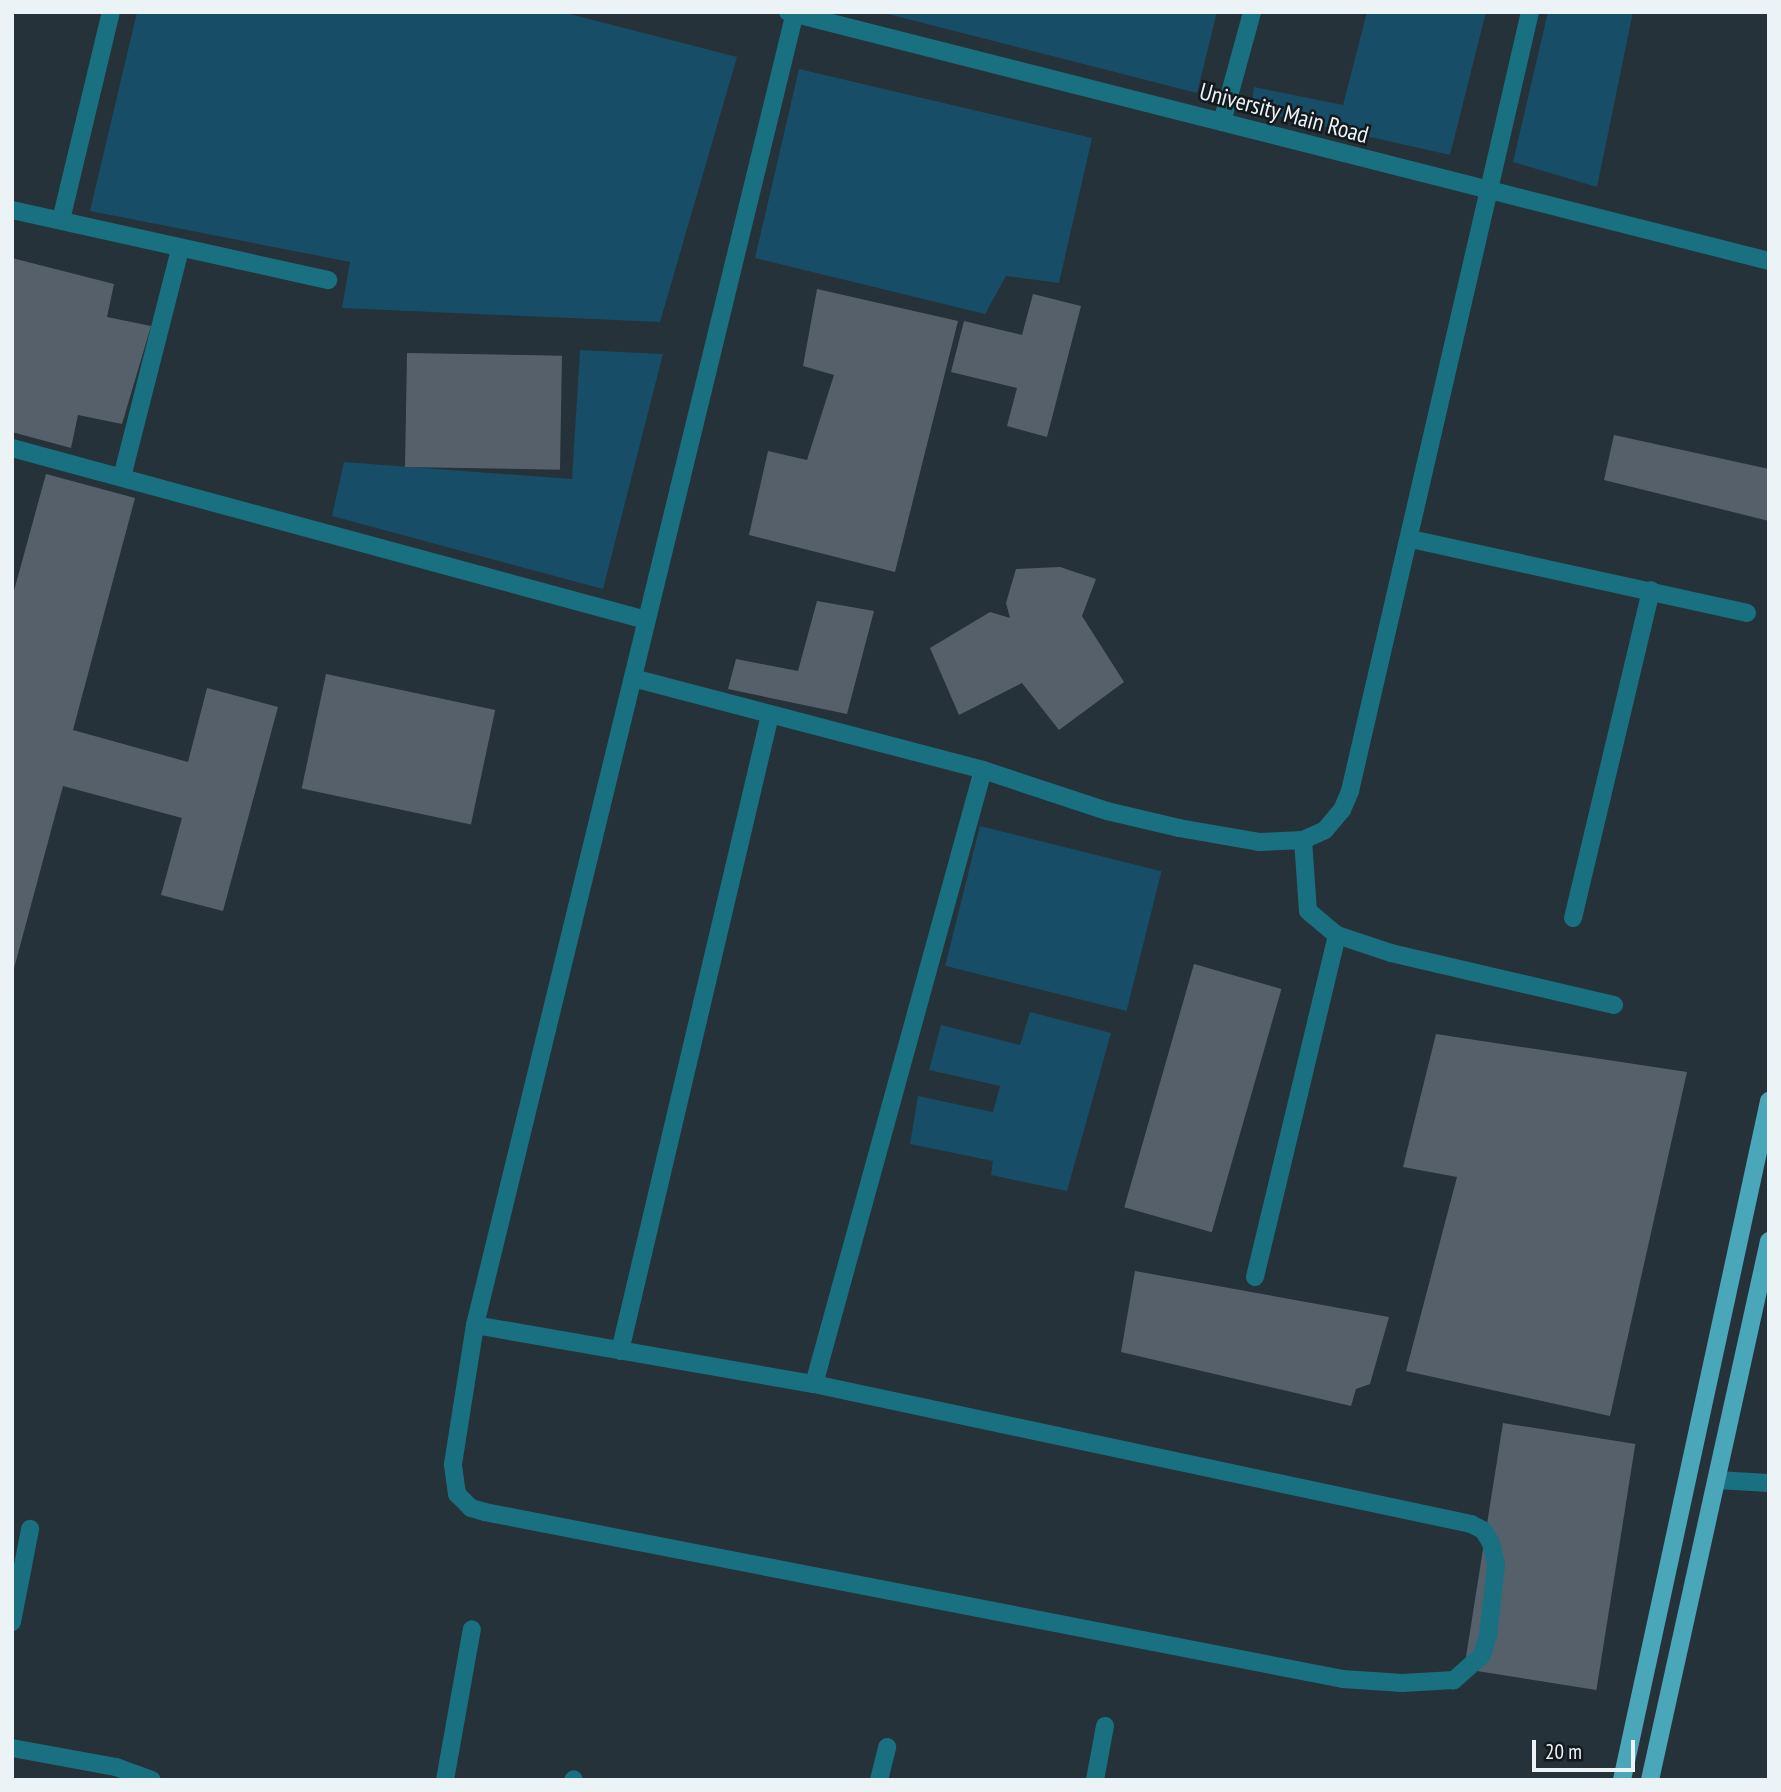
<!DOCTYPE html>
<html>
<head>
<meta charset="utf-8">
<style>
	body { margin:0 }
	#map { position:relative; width:1781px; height:1792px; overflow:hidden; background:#253239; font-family:"PT Sans Narrow",sans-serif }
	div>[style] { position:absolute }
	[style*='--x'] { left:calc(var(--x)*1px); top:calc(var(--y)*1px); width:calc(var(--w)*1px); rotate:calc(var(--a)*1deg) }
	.green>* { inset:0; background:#174d66; transform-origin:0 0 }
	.building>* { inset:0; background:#56606b; transform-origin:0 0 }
	.minor>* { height:18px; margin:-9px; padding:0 9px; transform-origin:9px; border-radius:9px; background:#197080 }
	.major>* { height:18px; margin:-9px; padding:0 9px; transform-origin:9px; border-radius:9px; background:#49a7b9 }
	span { translate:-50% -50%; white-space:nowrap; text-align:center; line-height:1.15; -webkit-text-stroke:5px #13191c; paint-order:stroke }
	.street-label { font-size:24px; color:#ebf3f7 }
	.frame { position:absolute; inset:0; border:14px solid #ebf3f7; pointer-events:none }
	.scale { position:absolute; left:1532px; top:1740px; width:103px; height:32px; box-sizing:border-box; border:4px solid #ebf3f7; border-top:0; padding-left:9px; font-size:21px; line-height:24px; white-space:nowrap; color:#ebf3f7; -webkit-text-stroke:5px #13191c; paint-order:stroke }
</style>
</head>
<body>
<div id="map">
	<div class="green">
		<div style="clip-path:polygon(137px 12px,562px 12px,737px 57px,660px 322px,342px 308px,350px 262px,90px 211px)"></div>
		<div style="clip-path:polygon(880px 12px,1217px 12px,1197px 93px)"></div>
		<div style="clip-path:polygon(1367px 12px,1486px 12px,1450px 155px,1251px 110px,1254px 87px,1343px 105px)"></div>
		<div style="clip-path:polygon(1548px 12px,1633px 12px,1597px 187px,1513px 162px)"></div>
		<div style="clip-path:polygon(799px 69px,1092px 138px,1059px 283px,1006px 276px,985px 314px,755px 258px)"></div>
		<div style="clip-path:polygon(580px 350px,663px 354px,603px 589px,332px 516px,344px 462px,572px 479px)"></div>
		<div style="left:980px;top:826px;width:187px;height:144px;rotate:14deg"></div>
		<div style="clip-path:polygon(1030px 1012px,1111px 1033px,1067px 1191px,991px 1175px,993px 1161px,910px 1144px,918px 1096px,993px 1112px,1000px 1086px,929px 1070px,941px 1025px,1020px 1045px)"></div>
	</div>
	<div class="building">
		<div style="clip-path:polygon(12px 258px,114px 284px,107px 317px,151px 326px,122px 424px,78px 415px,71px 448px,12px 432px)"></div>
		<div style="clip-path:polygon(817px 289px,958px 321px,895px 572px,749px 535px,768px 451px,807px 460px,834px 375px,803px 366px)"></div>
		<div style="clip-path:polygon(1033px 294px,1081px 306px,1047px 437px,1007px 426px,1017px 388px,951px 372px,964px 321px,1022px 335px)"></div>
		<div style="left:407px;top:353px;width:155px;height:114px;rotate:1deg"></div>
		<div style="clip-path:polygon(1614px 435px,1769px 469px,1769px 521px,1604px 480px)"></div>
		<div style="clip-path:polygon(46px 474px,135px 498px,73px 730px,188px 762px,207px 688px,278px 707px,223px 911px,161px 895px,182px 818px,63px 786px,13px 972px,12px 598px)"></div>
		<div style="clip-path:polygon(1060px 567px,1096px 579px,1082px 616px,1124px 682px,1059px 730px,1022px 683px,959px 715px,930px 648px,990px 612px,1010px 618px,1006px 603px,1016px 569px)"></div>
		<div style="clip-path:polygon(817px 601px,874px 611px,847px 714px,728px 689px,736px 659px,798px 671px)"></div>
		<div style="left:326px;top:674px;width:173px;height:117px;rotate:12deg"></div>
		<div style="left:1194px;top:964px;width:91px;height:253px;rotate:16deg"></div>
		<div style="clip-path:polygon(1436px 1034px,1687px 1072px,1610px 1416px,1406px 1371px,1457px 1177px,1403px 1167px)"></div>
		<div style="clip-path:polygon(1135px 1271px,1389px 1317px,1370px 1384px,1356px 1389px,1351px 1406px,1121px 1352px)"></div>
		<div style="left:1503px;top:1423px;width:134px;height:249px;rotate:9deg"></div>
	</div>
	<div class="minor">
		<div style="--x:788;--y:12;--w:1012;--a:14.24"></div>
		<div style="--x:1222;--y:122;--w:114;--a:-74.7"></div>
		<div style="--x:12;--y:210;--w:324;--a:12.5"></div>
		<div style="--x:61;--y:220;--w:214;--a:-76.5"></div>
		<div style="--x:12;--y:448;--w:657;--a:15.18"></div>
		<div style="--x:122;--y:477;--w:235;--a:-75.7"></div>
		<div style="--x:1411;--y:539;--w:344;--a:12.4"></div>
		<div style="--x:633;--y:678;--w:362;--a:14.7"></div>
		<div style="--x:983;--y:770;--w:131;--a:18.3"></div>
		<div style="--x:1107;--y:811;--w:74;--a:13.3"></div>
		<div style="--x:1179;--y:828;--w:81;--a:9.9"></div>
		<div style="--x:1259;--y:842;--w:44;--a:-2.6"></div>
		<div style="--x:1303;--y:840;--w:24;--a:-24"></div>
		<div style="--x:1325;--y:830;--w:26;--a:-50"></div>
		<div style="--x:1342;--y:810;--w:21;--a:-67"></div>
		<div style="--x:1350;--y:791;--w:800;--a:-76.99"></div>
		<div style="--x:1303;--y:840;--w:71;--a:86"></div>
		<div style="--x:1308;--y:911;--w:38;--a:40"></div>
		<div style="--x:1337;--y:935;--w:57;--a:18.4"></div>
		<div style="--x:1391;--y:953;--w:229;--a:13.1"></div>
		<div style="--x:1573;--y:918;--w:337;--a:-76.6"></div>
		<div style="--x:1255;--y:1277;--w:352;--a:-76.5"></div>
		<div style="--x:475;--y:1325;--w:344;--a:9.9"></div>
		<div style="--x:814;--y:1384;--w:672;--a:12.03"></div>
		<div style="--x:1471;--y:1524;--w:13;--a:27"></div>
		<div style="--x:1483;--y:1530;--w:15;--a:58"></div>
		<div style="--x:1491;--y:1543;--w:23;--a:77"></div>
		<div style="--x:1496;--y:1565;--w:70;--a:96.5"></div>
		<div style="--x:1488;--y:1635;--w:21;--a:107"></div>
		<div style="--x:1482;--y:1655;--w:38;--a:138"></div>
		<div style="--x:1454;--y:1680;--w:52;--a:176.7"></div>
		<div style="--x:1402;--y:1683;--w:59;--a:-176.1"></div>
		<div style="--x:1343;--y:1679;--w:874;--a:-168.99"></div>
		<div style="--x:485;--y:1512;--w:15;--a:-164"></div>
		<div style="--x:471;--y:1508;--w:20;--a:-135"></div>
		<div style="--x:457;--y:1494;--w:30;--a:-98"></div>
		<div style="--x:453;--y:1464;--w:141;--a:-81"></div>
		<div style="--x:475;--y:1325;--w:1351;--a:-76.3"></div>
		<div style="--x:620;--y:1351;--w:653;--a:-76.73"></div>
		<div style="--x:814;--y:1384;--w:637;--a:-74.61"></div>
		<div style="--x:1717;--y:1480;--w:52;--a:3.3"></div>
		<div style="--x:12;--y:1622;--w:95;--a:-79"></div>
		<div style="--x:12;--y:1748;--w:106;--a:10.4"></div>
		<div style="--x:116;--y:1767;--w:38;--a:20"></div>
		<div style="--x:445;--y:1780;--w:153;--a:-79.9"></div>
		<div style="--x:573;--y:1780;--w:1;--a:-45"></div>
		<div style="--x:879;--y:1780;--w:34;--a:-76"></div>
		<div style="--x:1095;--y:1780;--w:55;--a:-79.5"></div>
	</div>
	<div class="major">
		<div style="--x:1622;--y:1780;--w:695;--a:-77.78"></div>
		<div style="--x:1650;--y:1780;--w:552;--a:-77.55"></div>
	</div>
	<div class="street-label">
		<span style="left:1284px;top:113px;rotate:15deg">University Main Road</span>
	</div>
	<div class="frame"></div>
	<div class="scale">20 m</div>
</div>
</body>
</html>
